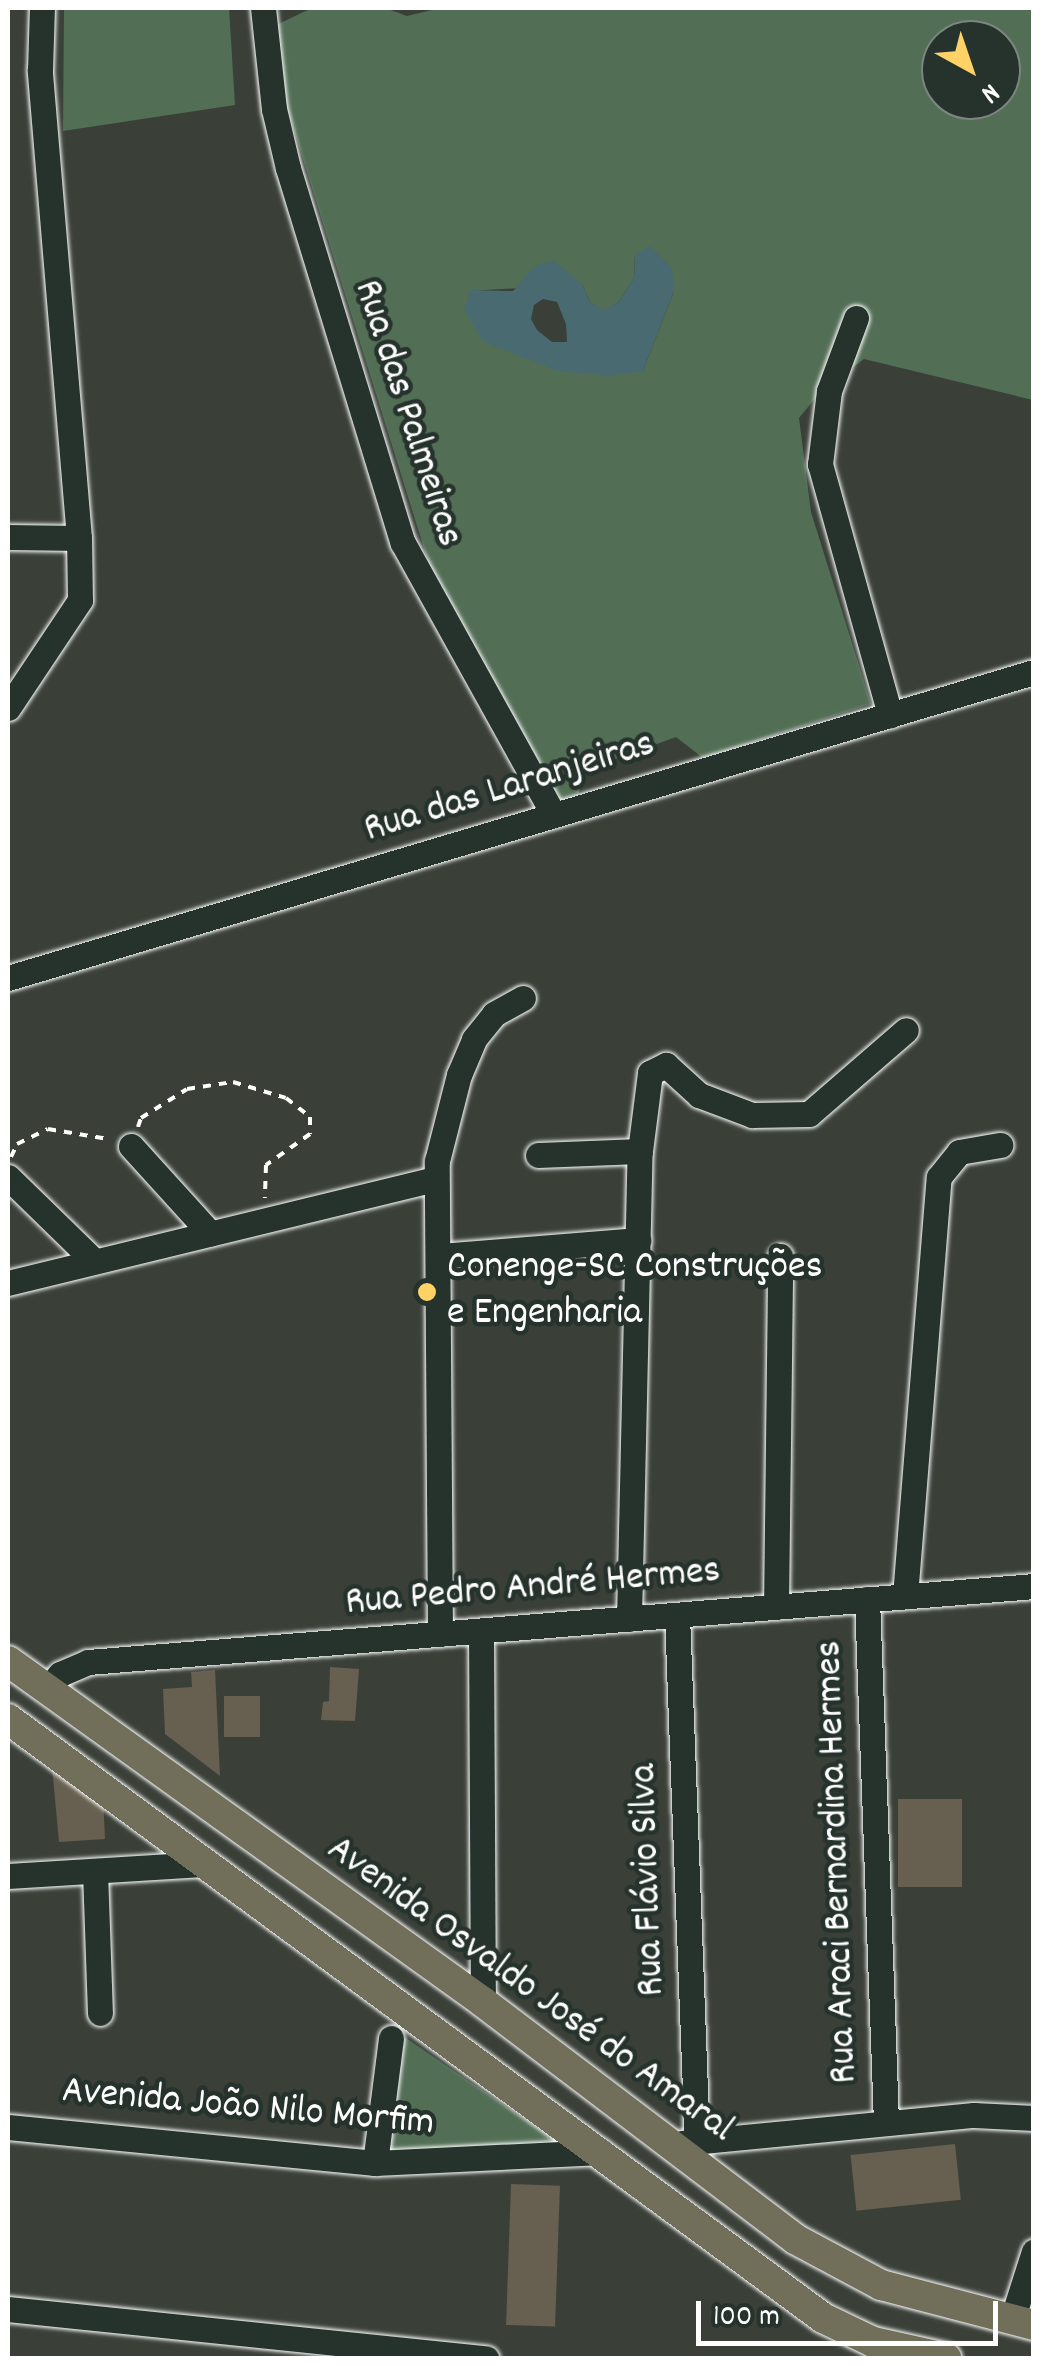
<!DOCTYPE html>
<html>
<head>
<meta charset="utf-8">
<style>
	body { margin:0 }
	#map { position:relative; width:1041px; height:2366px; overflow:hidden; background:#3a4038; font-family:Dekko,sans-serif }
	div>[style] { position:absolute }
	[style*='--x'] { left:calc(var(--x)*1px); top:calc(var(--y)*1px); width:calc(var(--w)*1px); rotate:calc(var(--a)*1deg) }
	.green>* { inset:0; background:#526e55 }
	.water>* { inset:0; background:#496a70 }
	.building>* { inset:0; background:#675f50; transform-origin:0 0 }
	.path>* { height:4px; margin-top:-2px; transform-origin:0; background:repeating-linear-gradient(90deg,#fff 0 8px,transparent 0 16px) }
	.roads { filter:drop-shadow(0 0 2px #fff) drop-shadow(0 0 2px #fff) }
	.minor>* { height:25px; margin:-12.5px; padding:0 12.5px; transform-origin:12.5px; border-radius:12.5px; background:#26332d }
	.major>* { height:30px; margin:-15px; padding:0 15px; transform-origin:15px; border-radius:15px; background:#716e59 }
	.dots>* { width:28px; height:28px; translate:-50% -50%; box-sizing:border-box; border:5px solid #26332d; border-radius:50% }
	span { translate:-50% -50%; white-space:nowrap; text-align:center; line-height:1.15; -webkit-text-stroke:9px #26332d; paint-order:stroke }
	.street-label { font-size:40px; color:#fff }
	.poi-label { font-size:40px; color:#fff }
	.left { translate:0 -50%; text-align:left }
	.frame { position:absolute; inset:0; border:10px solid #fff; pointer-events:none }
	.north { position:absolute; left:921px; top:20px; width:100px; height:100px; box-sizing:border-box; background:#26332d; border:2px solid #7d8581; border-radius:50%; rotate:140deg; font-size:28px; font-weight:700; line-height:40px; text-align:center; color:#fff }
	.north::after { content:''; display:block; margin:auto; width:35px; height:45px; background:#ffd166; clip-path:polygon(50% 0,100% 100%,50% 72%,0 100%) }
	.scale { position:absolute; left:696px; top:2301px; width:302px; height:45px; box-sizing:border-box; border:5px solid #fff; border-top:0; padding-left:12px; font-size:30px; line-height:35px; white-space:nowrap; color:#fff; -webkit-text-stroke:8px #26332d; paint-order:stroke }
</style>
</head>
<body>
<div id="map">
	<div class="green">
		<div style="clip-path:polygon(64px 8px,229px 8px,235px 105px,63px 131px)"></div>
		<div style="clip-path:polygon(evenodd,312px 8px,385px 8px,407px 16px,440px 8px,1033px 8px,1033px 400px,864px 359px,822px 390px,799px 418px,811px 512px,871px 704px,703px 758px,676px 737px,583px 771px,578px 798px,555px 804px,428px 561px,285px 101px,276px 25px,312px 8px,941px 40px,1001px 40px,1001px 100px,941px 100px,941px 40px,312px 8px,635px 255px,674px 291px,643px 371px,583px 373px,542px 364px,470px 291px,582px 284px,590px 302px,603px 311px,618px 303px,634px 278px,635px 255px)"></div>
		<div style="clip-path:polygon(403px 2036px,558px 2142px,387px 2153px)"></div>
	</div>
	<div class="water">
		<div style="clip-path:polygon(evenodd,650px 246px,672px 268px,674px 291px,643px 371px,610px 376px,558px 371px,484px 342px,464px 310px,470px 290px,513px 291px,534px 267px,553px 260px,582px 284px,590px 302px,603px 310px,618px 303px,634px 278px,635px 255px,650px 246px,543px 299px,557px 302px,566px 324px,567px 342px,552px 342px,537px 330px,531px 319px,534px 305px,543px 299px)"></div>
	</div>
	<div class="building">
		<div style="clip-path:polygon(330px 1667px,359px 1669px,355px 1721px,321px 1720px,323px 1702px,329px 1701px)"></div>
		<div style="clip-path:polygon(215px 1670px,220px 1776px,165px 1734px,163px 1689px,192px 1687px,191px 1672px)"></div>
		<div style="left:224px;top:1696px;width:36px;height:41px"></div>
		<div style="clip-path:polygon(52px 1766px,103px 1797px,105px 1839px,59px 1842px)"></div>
		<div style="left:898px;top:1799px;width:64px;height:88px"></div>
		<div style="left:955px;top:2144px;width:56px;height:105px;rotate:84deg"></div>
		<div style="left:511px;top:2184px;width:49px;height:141px;rotate:2deg"></div>
	</div>
	<div class="path">
		<div style="--x:138;--y:1127;--w:9;--a:-72"></div>
		<div style="--x:141;--y:1118;--w:54;--a:-32.2"></div>
		<div style="--x:187;--y:1089;--w:47;--a:-8.7"></div>
		<div style="--x:233;--y:1082;--w:55;--a:16.8"></div>
		<div style="--x:286;--y:1098;--w:31;--a:38"></div>
		<div style="--x:310;--y:1117;--w:17;--a:90"></div>
		<div style="--x:310;--y:1134;--w:54;--a:144.8"></div>
		<div style="--x:266;--y:1165;--w:33;--a:92"></div>
		<div style="--x:11;--y:1157;--w:14;--a:-65"></div>
		<div style="--x:17;--y:1144;--w:34;--a:-26"></div>
		<div style="--x:48;--y:1129;--w:61;--a:9.5"></div>
	</div>
	<div class="roads">
		<div class="minor">
			<div style="--x:263;--y:8;--w:102;--a:83.8"></div>
			<div style="--x:274;--y:109;--w:61;--a:76.7"></div>
			<div style="--x:288;--y:168;--w:392;--a:73"></div>
			<div style="--x:403;--y:543;--w:311;--a:61"></div>
			<div style="--x:856;--y:318;--w:78;--a:110.3"></div>
			<div style="--x:829;--y:391;--w:74;--a:97"></div>
			<div style="--x:820;--y:464;--w:261;--a:74.4"></div>
			<div style="--x:8;--y:537;--w:71;--a:0.8"></div>
			<div style="--x:8;--y:708;--w:130;--a:-56.3"></div>
			<div style="--x:80;--y:600;--w:62;--a:-90.9"></div>
			<div style="--x:79;--y:538;--w:470;--a:-94.8"></div>
			<div style="--x:40;--y:70;--w:62;--a:-88.2"></div>
			<div style="--x:8;--y:978;--w:1071;--a:-16.61"></div>
			<div style="--x:131;--y:1146;--w:118;--a:47.8"></div>
			<div style="--x:538;--y:1155;--w:102;--a:-2.2"></div>
			<div style="--x:8;--y:1177;--w:120;--a:44.3"></div>
			<div style="--x:440;--y:1256;--w:199;--a:-4.6"></div>
			<div style="--x:8;--y:1283;--w:439;--a:-13.7"></div>
			<div style="--x:905;--y:1596;--w:420;--a:-85.4"></div>
			<div style="--x:939;--y:1177;--w:32;--a:-51"></div>
			<div style="--x:959;--y:1152;--w:42;--a:-9.7"></div>
			<div style="--x:867;--y:1599;--w:524;--a:87.92"></div>
			<div style="--x:776;--y:1607;--w:351;--a:-89.3"></div>
			<div style="--x:677;--y:1615;--w:527;--a:87.83"></div>
			<div style="--x:629;--y:1619;--w:468;--a:-88.7"></div>
			<div style="--x:640;--y:1151;--w:79;--a:-82.7"></div>
			<div style="--x:650;--y:1073;--w:18;--a:-27"></div>
			<div style="--x:666;--y:1065;--w:45;--a:42.3"></div>
			<div style="--x:699;--y:1095;--w:57;--a:20.7"></div>
			<div style="--x:752;--y:1115;--w:57;--a:-1"></div>
			<div style="--x:809;--y:1114;--w:128;--a:-40.9"></div>
			<div style="--x:481;--y:1631;--w:371;--a:89.7"></div>
			<div style="--x:440;--y:1634;--w:473;--a:-90.4"></div>
			<div style="--x:437;--y:1161;--w:89;--a:-75.7"></div>
			<div style="--x:459;--y:1075;--w:39;--a:-67"></div>
			<div style="--x:474;--y:1039;--w:32;--a:-51"></div>
			<div style="--x:494;--y:1014;--w:33;--a:-29"></div>
			<div style="--x:47;--y:1689;--w:20;--a:-49"></div>
			<div style="--x:60;--y:1674;--w:30;--a:-23"></div>
			<div style="--x:88;--y:1662;--w:949;--a:-4.59"></div>
			<div style="--x:95;--y:1871;--w:142;--a:88"></div>
			<div style="--x:8;--y:1876;--w:199;--a:-3.5"></div>
			<div style="--x:8;--y:2127;--w:369;--a:5.6"></div>
			<div style="--x:375;--y:2163;--w:227;--a:-2.8"></div>
			<div style="--x:682;--y:2143;--w:293;--a:-5.5"></div>
			<div style="--x:974;--y:2115;--w:60;--a:2.9"></div>
			<div style="--x:375;--y:2163;--w:126;--a:-82.7"></div>
			<div style="--x:8;--y:2309;--w:481;--a:5.9"></div>
			<div style="--x:1012;--y:2320;--w:72;--a:-72.3"></div>
		</div>
		<div class="major">
			<div style="--x:8;--y:1661;--w:585;--a:35.67"></div>
			<div style="--x:483;--y:2002;--w:392;--a:37.2"></div>
			<div style="--x:795;--y:2239;--w:98;--a:28.1"></div>
			<div style="--x:881;--y:2285;--w:158;--a:14.7"></div>
			<div style="--x:8;--y:1719;--w:1011;--a:36.31"></div>
			<div style="--x:823;--y:2318;--w:55;--a:25.6"></div>
			<div style="--x:873;--y:2342;--w:75;--a:12.4"></div>
		</div>
	</div>
	<div class="dots">
		<div style="left:427px;top:1292px;background:#ffd166"></div>
	</div>
	<div class="street-label">
		<span style="left:406px;top:414px;rotate:72deg">Rua das Palmeiras</span>
		<span style="left:510px;top:789px;rotate:-17deg">Rua das Laranjeiras</span>
		<span style="left:533px;top:1589px;rotate:-5deg">Rua Pedro André Hermes</span>
		<span style="left:839px;top:1862px;rotate:-92deg">Rua Araci Bernardina Hermes</span>
		<span style="left:650px;top:1880px;rotate:-92deg">Rua Flávio Silva</span>
		<span style="left:529px;top:1991px;rotate:36deg">Avenida Osvaldo José do Amaral</span>
		<span style="left:248px;top:2109px;rotate:5deg">Avenida João Nilo Morfim</span>
	</div>
	<div class="poi-label">
		<span class="left" style="left:447px;top:1292px">Conenge-SC Construções<br>e Engenharia</span>
	</div>
	<div class="frame"></div>
	<div class="north">N</div>
	<div class="scale">100 m</div>
</div>
</body>
</html>
